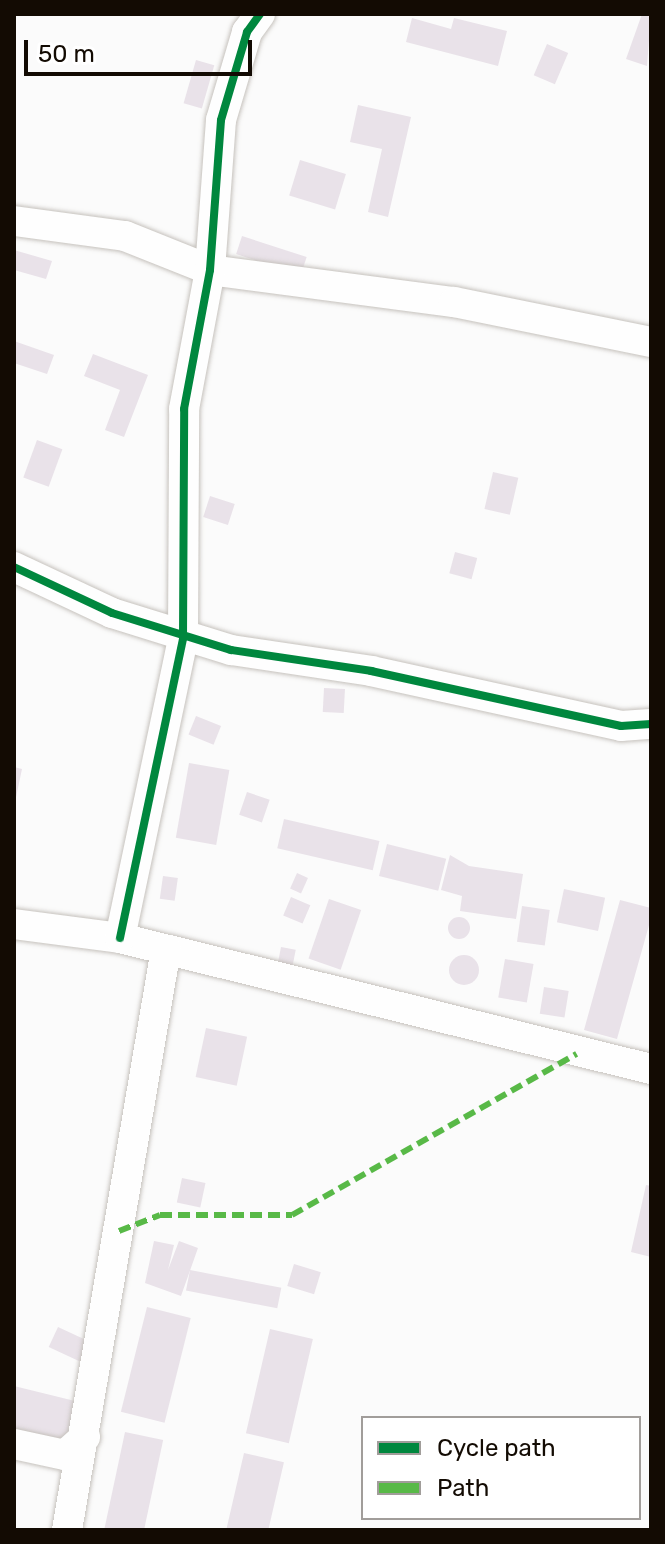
<!DOCTYPE html>
<html>
<head>
<meta charset="utf-8">
<style>
	body { margin:0 }
	#map { position:relative; width:665px; height:1544px; overflow:hidden; background:#fbfbfb; font-family:Rubik,sans-serif }
	div>[style] { position:absolute }
	[style*='--x'] { left:calc(var(--x)*1px); top:calc(var(--y)*1px); width:calc(var(--w)*1px); rotate:calc(var(--a)*1deg) }
	.building>* { inset:0; background:#e9e2e9; transform-origin:0 0 }
	.round { border-radius:50% }
	.roads { filter:drop-shadow(0 0 2px #c6c2bd) drop-shadow(0 0 2px #c6c2bd) }
	.minor>* { height:30px; margin:-15px; padding:0 15px; transform-origin:15px; border-radius:15px; background:#fefefe }
	.quiet>* { height:6px; margin-top:-3px; transform-origin:0; background:repeating-linear-gradient(90deg,#58b947 0 12px,transparent 0 18px) }
	.cycleway>* { height:8px; margin:-4px; padding:0 4px; transform-origin:4px; border-radius:4px; background:#00873e }
	span { translate:-50% -50%; white-space:nowrap; text-align:center; line-height:1.15; -webkit-text-stroke:6px #fff; paint-order:stroke }
	.frame { position:absolute; inset:0; border:16px solid #130b03; pointer-events:none }
	.legend { position:absolute; left:361px; top:1416px; width:280px; height:104px; box-sizing:border-box; background:#fff; border:2px solid #a19d9a; margin:0; padding:10px 14px; list-style:none; font-size:24px; color:#130b03 }
	.legend li { display:flex; align-items:center; gap:16px; height:40px }
	.legend b { width:40px; border:2px solid #a19d9a }
	.scale { position:absolute; left:24px; top:40px; width:228px; height:36px; box-sizing:border-box; border:4px solid #130b03; border-top:0; padding-left:10px; font-size:24px; line-height:28px; white-space:nowrap; color:#130b03; -webkit-text-stroke:6px #fff; paint-order:stroke }
</style>
</head>
<body>
<div id="map">
	<div class="building">
		<div style="clip-path:polygon(642px 14px,651px 14px,647px 66px,626px 59px)"></div>
		<div style="clip-path:polygon(412px 18px,451px 29px,454px 18px,507px 31px,498px 66px,406px 42px)"></div>
		<div style="left:547px;top:44px;width:23px;height:34px;rotate:23deg"></div>
		<div style="left:196px;top:60px;width:19px;height:45px;rotate:16deg"></div>
		<div style="clip-path:polygon(358px 105px,411px 117px,388px 217px,368px 212px,382px 149px,350px 142px)"></div>
		<div style="left:300px;top:160px;width:48px;height:37px;rotate:17deg"></div>
		<div style="left:242px;top:236px;width:68px;height:19px;rotate:18deg"></div>
		<div style="clip-path:polygon(14px 250px,52px 261px,46px 279px,14px 270px)"></div>
		<div style="clip-path:polygon(14px 341px,54px 355px,47px 374px,14px 363px)"></div>
		<div style="clip-path:polygon(93px 354px,148px 375px,124px 437px,105px 430px,120px 390px,84px 376px)"></div>
		<div style="left:37px;top:440px;width:27px;height:40px;rotate:20deg"></div>
		<div style="left:493px;top:472px;width:26px;height:38px;rotate:13deg"></div>
		<div style="left:210px;top:496px;width:26px;height:22px;rotate:18deg"></div>
		<div style="left:455px;top:552px;width:23px;height:22px;rotate:15deg"></div>
		<div style="left:324px;top:688px;width:21px;height:24px;rotate:3deg"></div>
		<div style="left:196px;top:716px;width:27px;height:20px;rotate:22deg"></div>
		<div style="left:189px;top:763px;width:41px;height:76px;rotate:10deg"></div>
		<div style="clip-path:polygon(14px 767px,22px 769px,15px 802px,14px 802px)"></div>
		<div style="left:247px;top:792px;width:24px;height:24px;rotate:19deg"></div>
		<div style="left:284px;top:819px;width:98px;height:30px;rotate:13deg"></div>
		<div style="left:387px;top:844px;width:61px;height:33px;rotate:14deg"></div>
		<div style="clip-path:polygon(450px 855px,469px 866px,523px 874px,516px 919px,460px 911px,462px 896px,441px 890px)"></div>
		<div style="left:297px;top:873px;width:12px;height:17px;rotate:24deg"></div>
		<div style="left:163px;top:876px;width:15px;height:23px;rotate:8deg"></div>
		<div style="left:564px;top:889px;width:42px;height:34px;rotate:12deg"></div>
		<div style="left:291px;top:897px;width:21px;height:20px;rotate:23deg"></div>
		<div style="left:329px;top:899px;width:34px;height:63px;rotate:19deg"></div>
		<div style="clip-path:polygon(620px 900px,651px 908px,651px 918px,617px 1039px,584px 1030px)"></div>
		<div style="left:522px;top:906px;width:28px;height:36px;rotate:8deg"></div>
		<div class="round" style="left:448px;top:917px;width:22px;height:22px"></div>
		<div style="left:281px;top:947px;width:15px;height:16px;rotate:11deg"></div>
		<div class="round" style="left:449px;top:955px;width:30px;height:30px"></div>
		<div style="left:505px;top:959px;width:29px;height:39px;rotate:10deg"></div>
		<div style="left:544px;top:987px;width:25px;height:27px;rotate:9deg"></div>
		<div style="left:206px;top:1028px;width:42px;height:50px;rotate:12deg"></div>
		<div style="left:182px;top:1178px;width:24px;height:25px;rotate:12deg"></div>
		<div style="clip-path:polygon(646px 1185px,651px 1186px,651px 1257px,631px 1252px)"></div>
		<div style="clip-path:polygon(154px 1241px,174px 1245px,168px 1270px,179px 1241px,198px 1248px,181px 1296px,145px 1283px)"></div>
		<div style="left:294px;top:1264px;width:28px;height:23px;rotate:17deg"></div>
		<div style="left:190px;top:1270px;width:93px;height:21px;rotate:11deg"></div>
		<div style="left:147px;top:1307px;width:45px;height:108px;rotate:14deg"></div>
		<div style="left:58px;top:1327px;width:38px;height:22px;rotate:25deg"></div>
		<div style="left:270px;top:1329px;width:44px;height:107px;rotate:13deg"></div>
		<div style="clip-path:polygon(14px 1386px,79px 1402px,67px 1449px,14px 1436px)"></div>
		<div style="left:125px;top:1432px;width:39px;height:100px;rotate:12deg"></div>
		<div style="left:244px;top:1453px;width:41px;height:79px;rotate:13deg"></div>
	</div>
	<div class="roads">
		<div class="minor">
			<div style="--x:14;--y:221;--w:112;--a:7.7"></div>
			<div style="--x:125;--y:236;--w:92;--a:21.8"></div>
			<div style="--x:210;--y:270;--w:246;--a:7.5"></div>
			<div style="--x:454;--y:302;--w:201;--a:11.5"></div>
			<div style="--x:14;--y:567;--w:108;--a:25.1"></div>
			<div style="--x:112;--y:613;--w:125;--a:17.3"></div>
			<div style="--x:231;--y:650;--w:142;--a:8.5"></div>
			<div style="--x:371;--y:671;--w:256;--a:12.4"></div>
			<div style="--x:621;--y:726;--w:30;--a:-4"></div>
			<div style="--x:14;--y:924;--w:107;--a:7.5"></div>
			<div style="--x:120;--y:938;--w:547;--a:13.86"></div>
			<div style="--x:120;--y:938;--w:307;--a:-78.1"></div>
			<div style="--x:183;--y:638;--w:229;--a:-89.7"></div>
			<div style="--x:184;--y:409;--w:141;--a:-79.4"></div>
			<div style="--x:210;--y:270;--w:150;--a:-85.8"></div>
			<div style="--x:221;--y:120;--w:92;--a:-73.5"></div>
			<div style="--x:247;--y:32;--w:22;--a:-54"></div>
			<div style="--x:14;--y:1444;--w:52;--a:12.2"></div>
			<div style="--x:65;--y:1455;--w:27;--a:-42"></div>
			<div style="--x:67;--y:1530;--w:589;--a:-80.33"></div>
		</div>
	</div>
	<div class="quiet">
		<div style="--x:119;--y:1231;--w:44;--a:-21.3"></div>
		<div style="--x:160;--y:1215;--w:132;--a:0"></div>
		<div style="--x:292;--y:1215;--w:327;--a:-29.5"></div>
	</div>
	<div class="cycleway">
		<div style="--x:14;--y:567;--w:108;--a:25.1"></div>
		<div style="--x:112;--y:613;--w:125;--a:17.3"></div>
		<div style="--x:231;--y:650;--w:142;--a:8.5"></div>
		<div style="--x:371;--y:671;--w:256;--a:12.4"></div>
		<div style="--x:621;--y:726;--w:30;--a:-4"></div>
		<div style="--x:120;--y:938;--w:307;--a:-78.1"></div>
		<div style="--x:183;--y:638;--w:229;--a:-89.7"></div>
		<div style="--x:184;--y:409;--w:141;--a:-79.4"></div>
		<div style="--x:210;--y:270;--w:150;--a:-85.8"></div>
		<div style="--x:221;--y:120;--w:92;--a:-73.5"></div>
		<div style="--x:247;--y:32;--w:22;--a:-54"></div>
	</div>
	<div class="frame"></div>
	<ul class="legend">
	<li><b style="height:10px;background:#00873e"></b>Cycle path</li>
	<li><b style="height:10px;background:#58b947"></b>Path</li>
	</ul>
	<div class="scale">50 m</div>
</div>
</body>
</html>
